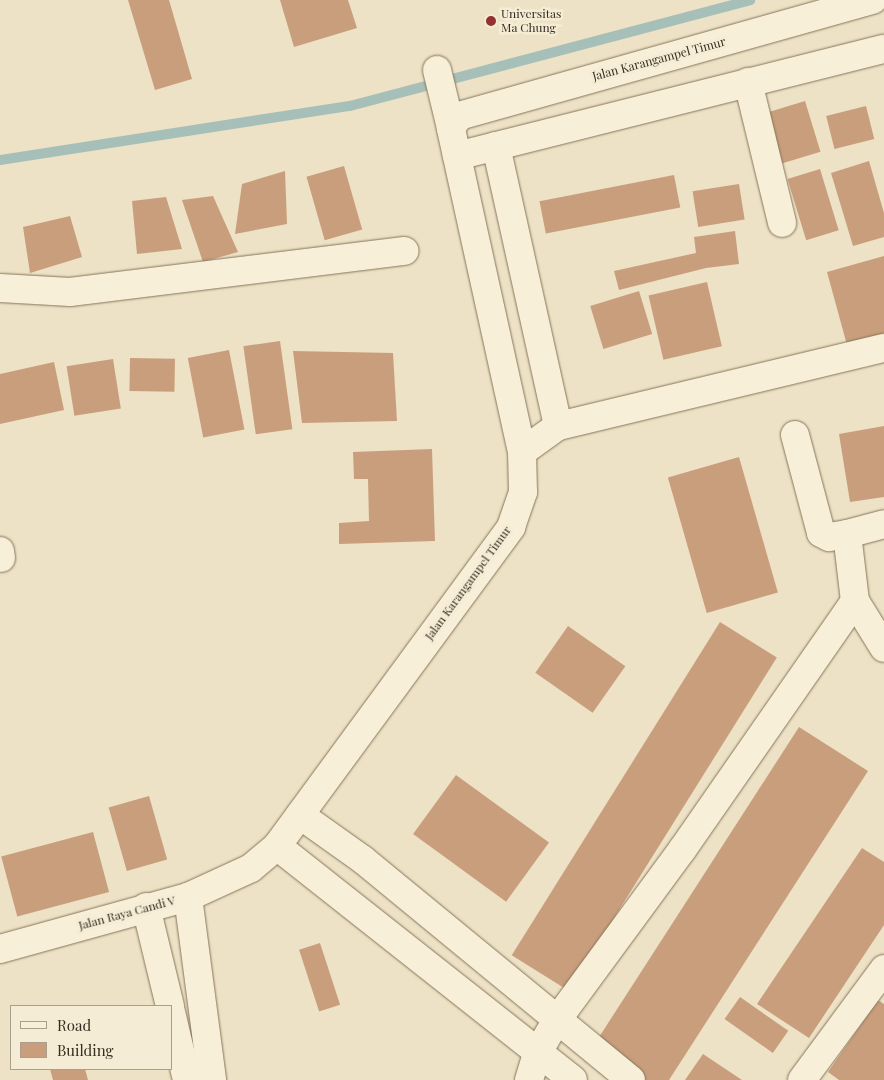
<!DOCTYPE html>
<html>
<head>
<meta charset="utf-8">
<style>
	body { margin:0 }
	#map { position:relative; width:884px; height:1080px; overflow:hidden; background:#ede2c5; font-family:"Playfair Display",serif }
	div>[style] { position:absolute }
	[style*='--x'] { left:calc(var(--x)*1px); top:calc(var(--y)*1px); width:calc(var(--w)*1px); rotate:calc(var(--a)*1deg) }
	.stream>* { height:10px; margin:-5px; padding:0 5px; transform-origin:5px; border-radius:5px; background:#a6c0b9 }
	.building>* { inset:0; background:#c99e7c; transform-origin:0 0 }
	.roads { filter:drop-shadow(0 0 1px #87745c) drop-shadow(0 0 1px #87745c) }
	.minor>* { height:28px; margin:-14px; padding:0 14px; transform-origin:14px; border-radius:14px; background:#f8efd8 }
	.dots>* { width:14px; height:14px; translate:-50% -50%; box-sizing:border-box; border:2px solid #f4ecd4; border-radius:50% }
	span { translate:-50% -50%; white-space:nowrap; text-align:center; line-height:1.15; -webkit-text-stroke:5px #f4ecd4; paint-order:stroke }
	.poi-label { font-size:12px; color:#382b1f }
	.left { translate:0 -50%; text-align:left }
	.street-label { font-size:12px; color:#382b1f }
	.legend { position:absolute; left:10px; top:1005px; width:162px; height:65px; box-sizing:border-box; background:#f4ecd4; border:1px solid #a99f8c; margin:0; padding:6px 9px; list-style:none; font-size:15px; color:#382b1f }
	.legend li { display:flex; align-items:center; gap:10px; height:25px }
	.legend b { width:25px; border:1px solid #a99f8c }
</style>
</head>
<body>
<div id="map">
	<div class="stream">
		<div style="--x:0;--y:160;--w:354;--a:-8.8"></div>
		<div style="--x:350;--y:106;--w:414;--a:-14.8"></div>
	</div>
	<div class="building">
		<div style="clip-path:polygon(128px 0,169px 0,192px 79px,155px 90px)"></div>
		<div style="clip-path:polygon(280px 0,348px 0,357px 28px,294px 47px)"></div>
		<div style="left:805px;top:101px;width:53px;height:43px;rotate:73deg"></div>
		<div style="left:866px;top:106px;width:34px;height:41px;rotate:76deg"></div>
		<div style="clip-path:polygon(869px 161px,884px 213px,884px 237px,853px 246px,831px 173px)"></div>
		<div style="left:344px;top:166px;width:66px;height:39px;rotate:74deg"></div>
		<div style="left:820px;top:169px;width:64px;height:34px;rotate:73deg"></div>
		<div style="clip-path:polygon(285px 171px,287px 224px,235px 234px,242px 184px)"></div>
		<div style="left:674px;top:175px;width:33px;height:137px;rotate:79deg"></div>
		<div style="left:739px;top:184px;width:36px;height:47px;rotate:81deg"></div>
		<div style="clip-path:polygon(213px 196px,238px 252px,203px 262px,182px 200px)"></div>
		<div style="clip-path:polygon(166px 197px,182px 249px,137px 254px,132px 201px)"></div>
		<div style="clip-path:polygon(70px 216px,82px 257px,30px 273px,23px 227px)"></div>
		<div style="clip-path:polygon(735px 231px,739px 264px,706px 268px,619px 290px,614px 271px,696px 253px,694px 237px)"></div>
		<div style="clip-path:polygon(884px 256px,884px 335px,847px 345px,827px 272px)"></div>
		<div style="left:707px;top:282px;width:66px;height:60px;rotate:77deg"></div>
		<div style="left:639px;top:291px;width:45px;height:51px;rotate:73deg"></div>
		<div style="left:280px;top:341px;width:89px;height:37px;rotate:82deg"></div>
		<div style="left:229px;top:350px;width:81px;height:42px;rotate:79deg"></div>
		<div style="clip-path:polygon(293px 351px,393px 353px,397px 421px,302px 423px)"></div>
		<div style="left:130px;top:358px;width:45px;height:33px;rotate:1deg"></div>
		<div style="left:113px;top:359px;width:50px;height:47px;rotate:81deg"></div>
		<div style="clip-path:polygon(54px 362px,64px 410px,0 424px,0 374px)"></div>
		<div style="clip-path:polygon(884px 426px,884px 497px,850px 502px,839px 434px)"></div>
		<div style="clip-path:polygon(432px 449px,435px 541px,339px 544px,339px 523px,369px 521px,368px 479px,354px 479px,353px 452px)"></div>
		<div style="left:739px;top:457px;width:141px;height:74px;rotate:74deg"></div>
		<div style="left:720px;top:622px;width:67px;height:393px;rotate:32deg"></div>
		<div style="left:568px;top:626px;width:70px;height:57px;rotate:35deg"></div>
		<div style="clip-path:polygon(799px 727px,868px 771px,669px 1080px,639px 1080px,592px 1048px)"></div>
		<div style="left:456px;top:775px;width:115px;height:73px;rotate:36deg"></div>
		<div style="left:149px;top:796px;width:66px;height:42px;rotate:74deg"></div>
		<div style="left:93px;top:832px;width:62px;height:95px;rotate:75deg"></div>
		<div style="clip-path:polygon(862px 848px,884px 862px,884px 925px,809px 1038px,757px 1004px)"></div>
		<div style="left:320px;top:943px;width:65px;height:22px;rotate:72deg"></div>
		<div style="left:740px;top:997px;width:59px;height:27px;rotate:35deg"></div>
		<div style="clip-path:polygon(878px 1000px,884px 1004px,884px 1080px,839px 1080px,828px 1072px)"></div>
		<div style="clip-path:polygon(703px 1054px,742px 1080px,685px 1080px)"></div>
		<div style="clip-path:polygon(50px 1069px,85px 1069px,88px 1080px,53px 1080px)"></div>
	</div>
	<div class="roads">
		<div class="minor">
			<div style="--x:437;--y:70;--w:60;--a:76.4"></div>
			<div style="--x:748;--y:82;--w:145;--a:76.4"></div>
			<div style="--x:496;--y:146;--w:287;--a:77.5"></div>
			<div style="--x:457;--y:156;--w:440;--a:-14.1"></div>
			<div style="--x:0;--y:288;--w:70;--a:3.3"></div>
			<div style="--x:70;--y:292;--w:337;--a:-7"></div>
			<div style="--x:795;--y:435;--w:101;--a:75.1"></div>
			<div style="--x:821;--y:533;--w:9;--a:27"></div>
			<div style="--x:829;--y:537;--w:18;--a:-9"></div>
			<div style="--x:522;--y:452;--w:44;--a:-35.8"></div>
			<div style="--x:558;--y:426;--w:335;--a:-13.5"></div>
			<div style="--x:0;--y:551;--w:7;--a:82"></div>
			<div style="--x:855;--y:601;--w:55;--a:58.3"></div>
			<div style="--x:300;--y:815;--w:76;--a:35.4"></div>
			<div style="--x:362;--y:859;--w:348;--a:39.4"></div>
			<div style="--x:277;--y:846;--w:377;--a:38.3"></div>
			<div style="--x:188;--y:897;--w:185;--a:82.5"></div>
			<div style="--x:146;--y:907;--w:102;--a:76.4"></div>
			<div style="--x:0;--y:949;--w:195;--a:-15.5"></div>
			<div style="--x:188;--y:897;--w:69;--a:-24.7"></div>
			<div style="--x:251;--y:868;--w:34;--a:-40"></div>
			<div style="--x:277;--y:846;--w:396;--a:-53.7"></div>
			<div style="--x:511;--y:527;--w:37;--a:-71"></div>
			<div style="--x:523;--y:492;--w:40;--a:-91.4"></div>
			<div style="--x:522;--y:452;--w:332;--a:-102.4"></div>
			<div style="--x:451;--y:128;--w:14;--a:-56"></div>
			<div style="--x:459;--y:116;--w:430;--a:-15.7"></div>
			<div style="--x:171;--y:1012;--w:70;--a:76.8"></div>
			<div style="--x:529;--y:1080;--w:27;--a:-73"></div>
			<div style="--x:537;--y:1054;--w:39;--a:-60"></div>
			<div style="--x:557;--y:1020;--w:211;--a:-53.7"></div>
			<div style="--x:682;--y:850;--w:303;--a:-55.2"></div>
			<div style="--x:855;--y:601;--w:67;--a:-96.8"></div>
			<div style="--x:847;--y:534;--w:38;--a:-15"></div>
			<div style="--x:802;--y:1080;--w:138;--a:-53.5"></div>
		</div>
	</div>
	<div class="dots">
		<div style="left:491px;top:21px;background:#94302e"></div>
	</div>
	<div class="poi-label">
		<span class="left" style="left:501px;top:21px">Universitas<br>Ma Chung</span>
	</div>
	<div class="street-label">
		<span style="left:659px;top:59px;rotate:-15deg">Jalan Karangampel Timur</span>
		<span style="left:468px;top:583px;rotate:-54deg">Jalan Karangampel Timur</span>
		<span style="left:127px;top:913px;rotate:-15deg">Jalan Raya Candi V</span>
	</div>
	<ul class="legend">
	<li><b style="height:6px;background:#f8efd8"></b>Road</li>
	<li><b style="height:14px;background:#c99e7c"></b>Building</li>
	</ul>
</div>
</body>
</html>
